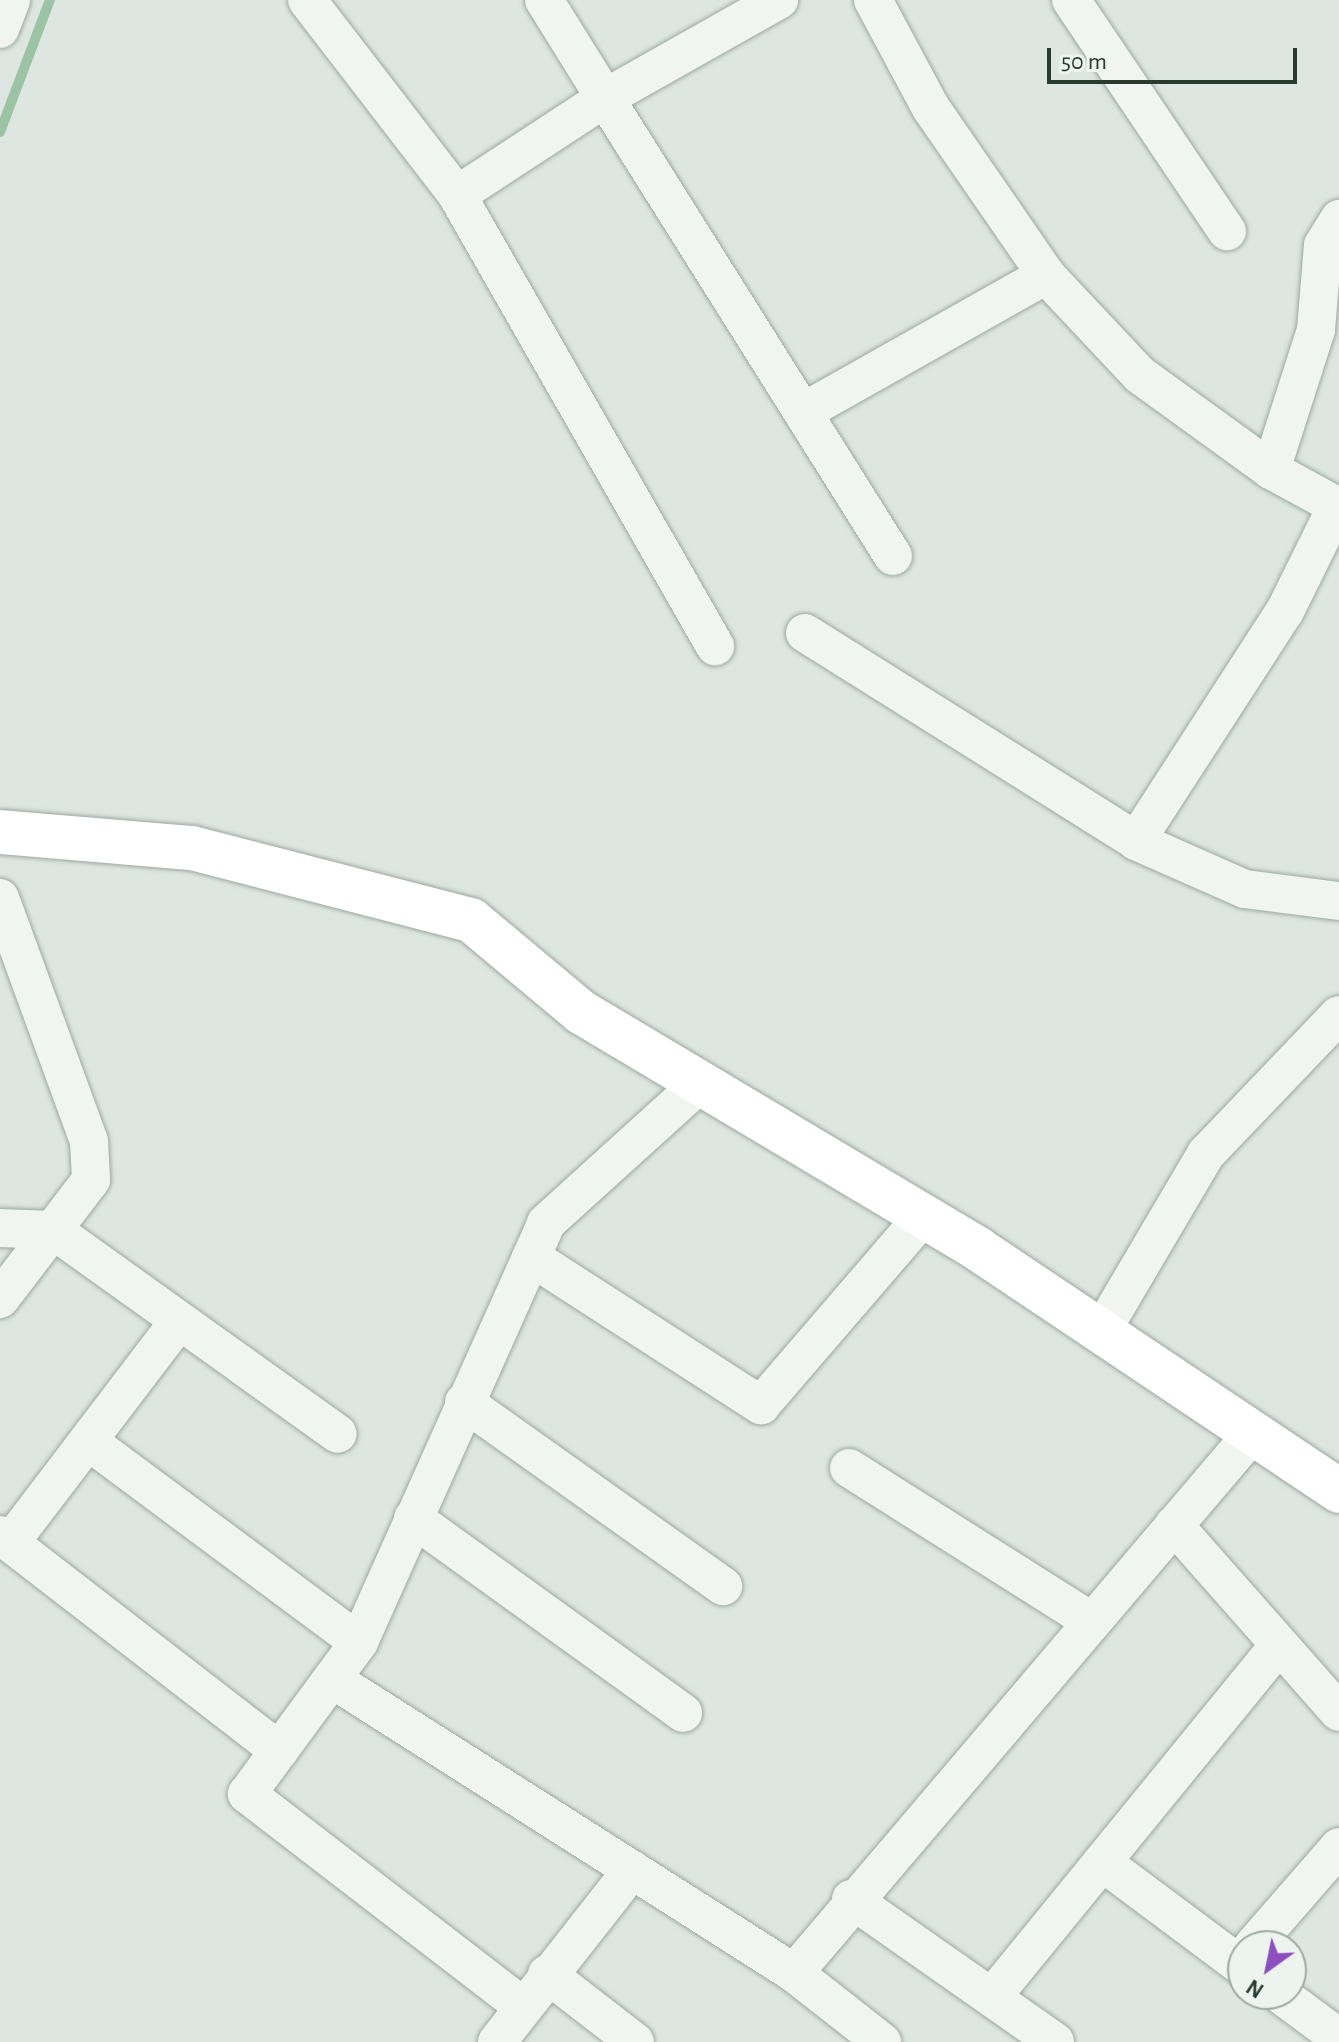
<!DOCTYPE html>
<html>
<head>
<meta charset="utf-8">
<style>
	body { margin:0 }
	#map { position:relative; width:1339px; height:2042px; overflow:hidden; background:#dee6e1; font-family:"Alegreya Sans",sans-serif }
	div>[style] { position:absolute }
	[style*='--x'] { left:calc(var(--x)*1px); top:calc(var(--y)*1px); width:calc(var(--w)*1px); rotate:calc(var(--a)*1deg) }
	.stream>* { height:10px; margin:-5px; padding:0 5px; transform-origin:5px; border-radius:5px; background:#9dc3a5 }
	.roads { filter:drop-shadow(0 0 2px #9da8a1) drop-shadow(0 0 2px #9da8a1) }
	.street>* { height:38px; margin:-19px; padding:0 19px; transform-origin:19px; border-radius:19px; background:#f0f5f2 }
	.secondary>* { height:44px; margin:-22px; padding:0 22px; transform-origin:22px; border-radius:22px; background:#fff }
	span { translate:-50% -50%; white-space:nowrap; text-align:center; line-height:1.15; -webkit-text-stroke:6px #edf4ef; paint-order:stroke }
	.north { position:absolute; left:1227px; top:1930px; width:80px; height:80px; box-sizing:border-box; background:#edf4ef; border:2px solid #9faaa2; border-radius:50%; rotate:213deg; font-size:22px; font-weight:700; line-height:32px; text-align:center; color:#293b2f }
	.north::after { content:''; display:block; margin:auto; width:28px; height:36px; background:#8d4fbf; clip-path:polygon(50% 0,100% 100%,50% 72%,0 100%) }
	.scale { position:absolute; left:1047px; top:48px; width:250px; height:36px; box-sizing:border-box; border:4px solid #293b2f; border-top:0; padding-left:10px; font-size:24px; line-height:28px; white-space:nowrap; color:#293b2f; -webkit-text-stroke:6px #edf4ef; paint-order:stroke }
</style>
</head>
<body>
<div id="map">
	<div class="stream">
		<div style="--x:0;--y:132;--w:141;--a:-69.3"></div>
	</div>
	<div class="roads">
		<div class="street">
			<div style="--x:307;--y:0;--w:246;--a:52.4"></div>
			<div style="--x:457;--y:195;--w:520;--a:60.23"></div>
			<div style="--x:544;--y:0;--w:115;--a:58.1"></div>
			<div style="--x:605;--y:98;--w:200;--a:-29.4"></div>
			<div style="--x:873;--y:0;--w:123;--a:61.8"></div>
			<div style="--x:931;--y:108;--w:203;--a:55.4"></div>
			<div style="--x:1046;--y:275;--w:137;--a:46.8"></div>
			<div style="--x:1140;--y:375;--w:162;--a:35.9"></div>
			<div style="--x:1271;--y:470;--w:77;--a:28.6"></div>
			<div style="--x:1071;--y:0;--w:279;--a:56"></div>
			<div style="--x:0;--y:29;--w:31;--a:-69"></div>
			<div style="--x:457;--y:195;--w:177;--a:-33.2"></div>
			<div style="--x:605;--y:98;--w:541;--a:57.84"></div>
			<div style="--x:803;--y:412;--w:279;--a:-29.4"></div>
			<div style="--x:1271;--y:470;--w:147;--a:-72.2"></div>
			<div style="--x:1316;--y:330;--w:85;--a:-85.3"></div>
			<div style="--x:1323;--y:245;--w:31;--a:-58"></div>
			<div style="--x:805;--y:633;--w:391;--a:32.1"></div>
			<div style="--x:1136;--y:841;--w:274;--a:-57.1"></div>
			<div style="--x:1285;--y:611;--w:117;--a:-63.7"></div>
			<div style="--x:1136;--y:841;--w:119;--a:23.8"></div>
			<div style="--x:1245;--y:889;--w:95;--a:7.3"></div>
			<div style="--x:0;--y:898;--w:259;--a:69.9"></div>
			<div style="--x:89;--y:1141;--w:39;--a:87"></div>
			<div style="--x:91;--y:1180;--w:150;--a:127.4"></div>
			<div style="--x:0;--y:1228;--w:53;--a:2.2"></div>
			<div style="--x:53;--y:1230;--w:350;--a:35.6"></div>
			<div style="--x:531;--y:1257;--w:274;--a:32.8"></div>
			<div style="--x:761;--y:1405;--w:247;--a:-49.3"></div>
			<div style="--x:1101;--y:1332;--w:207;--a:-59.5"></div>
			<div style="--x:1206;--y:1154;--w:192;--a:-46.3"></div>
			<div style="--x:464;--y:1402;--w:318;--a:35.4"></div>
			<div style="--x:88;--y:1441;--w:337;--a:36.6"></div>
			<div style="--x:849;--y:1468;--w:286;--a:32.3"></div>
			<div style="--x:413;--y:1518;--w:333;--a:35.8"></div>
			<div style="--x:1174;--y:1525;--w:249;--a:48.6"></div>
			<div style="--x:0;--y:1535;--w:353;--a:37.7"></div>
			<div style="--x:10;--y:1543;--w:279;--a:-52.7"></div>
			<div style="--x:332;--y:1679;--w:548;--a:32.47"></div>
			<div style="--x:794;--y:1973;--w:112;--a:38.1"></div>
			<div style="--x:1102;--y:1862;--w:176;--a:36.7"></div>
			<div style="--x:851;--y:1899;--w:249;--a:35"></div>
			<div style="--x:1253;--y:1946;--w:131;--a:-49"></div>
			<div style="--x:794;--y:1973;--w:709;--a:-49.64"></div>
			<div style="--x:547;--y:1974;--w:111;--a:37.7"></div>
			<div style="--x:1280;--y:1994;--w:74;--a:36.7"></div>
			<div style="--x:992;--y:1997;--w:453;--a:-50.8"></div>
			<div style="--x:521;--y:2005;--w:346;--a:-142.4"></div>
			<div style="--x:247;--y:1794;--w:189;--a:-53.6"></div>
			<div style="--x:359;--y:1642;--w:459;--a:-65.9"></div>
			<div style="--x:546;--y:1223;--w:202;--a:-42.2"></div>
			<div style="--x:497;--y:2042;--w:219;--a:-51.9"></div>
		</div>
		<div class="secondary">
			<div style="--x:0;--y:832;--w:193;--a:4.8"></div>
			<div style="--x:192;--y:848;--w:288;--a:14.5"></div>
			<div style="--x:471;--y:920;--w:143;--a:39.9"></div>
			<div style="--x:581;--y:1012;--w:462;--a:30.8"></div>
			<div style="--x:978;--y:1249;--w:435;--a:33.8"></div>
		</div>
	</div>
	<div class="north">N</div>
	<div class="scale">50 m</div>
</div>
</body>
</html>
